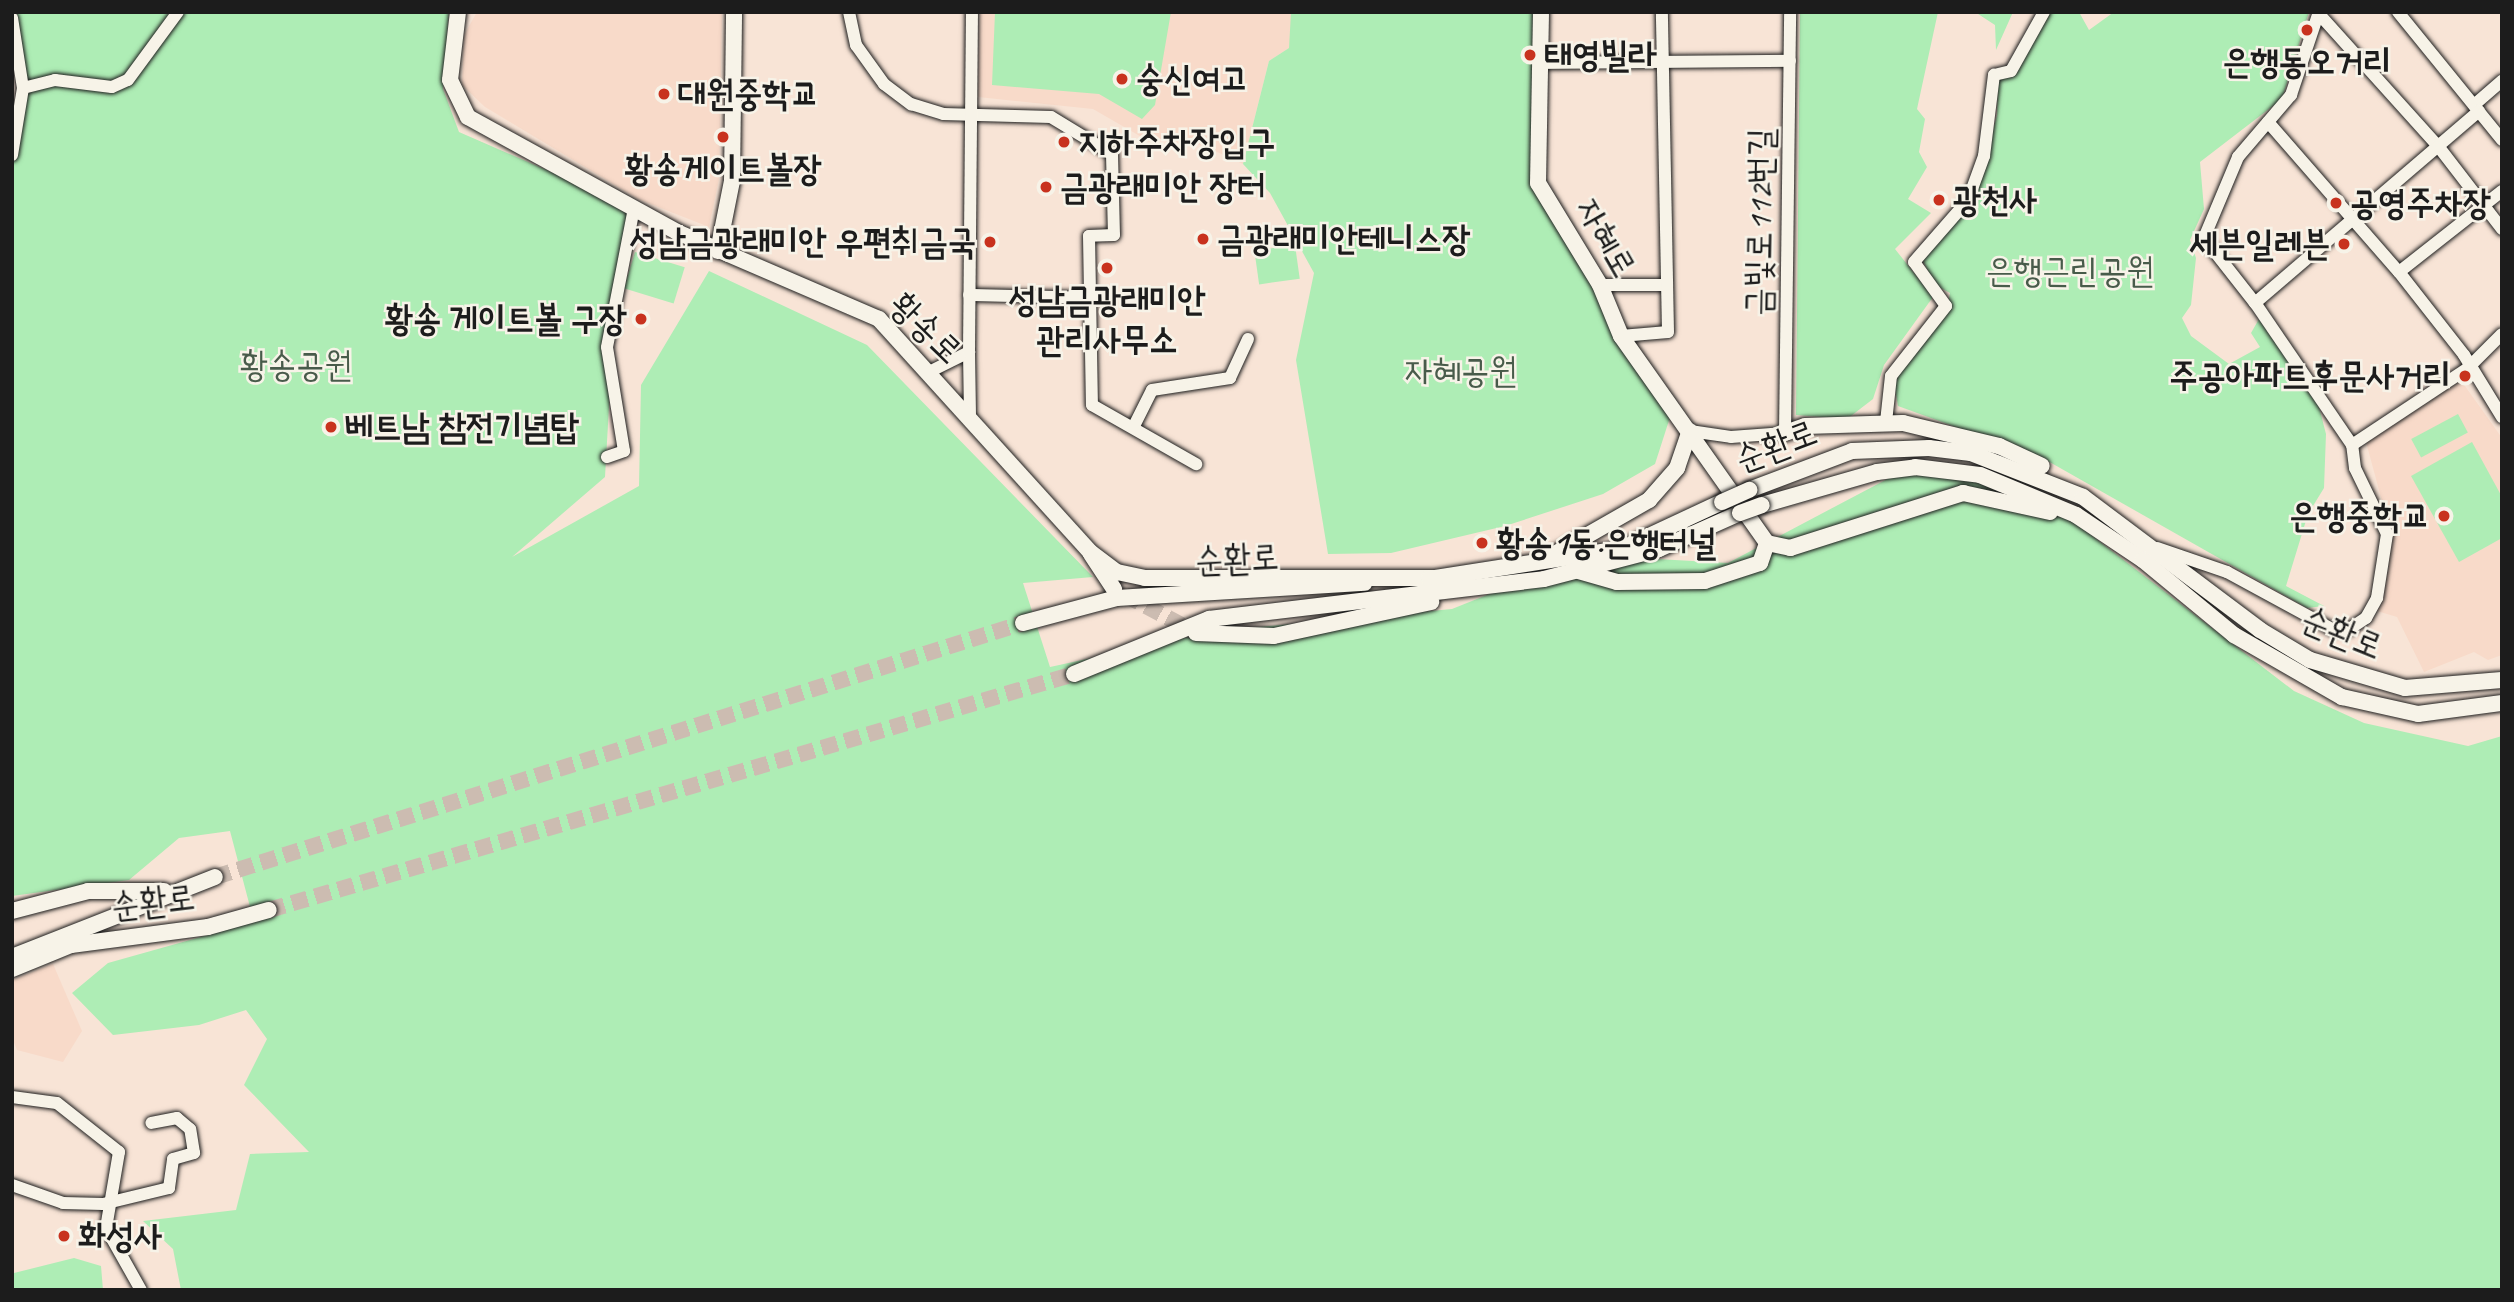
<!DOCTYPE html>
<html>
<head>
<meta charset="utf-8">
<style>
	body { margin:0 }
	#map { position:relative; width:2514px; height:1302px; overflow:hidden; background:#f8e4d6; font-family:Caveat,"Poor Story",sans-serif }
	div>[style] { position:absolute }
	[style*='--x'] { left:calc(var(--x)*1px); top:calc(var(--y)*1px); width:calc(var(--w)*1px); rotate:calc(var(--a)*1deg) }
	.built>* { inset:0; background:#f8dac9 }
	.green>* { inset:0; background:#aeedb5; transform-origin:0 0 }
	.secondary-tunnel>* { height:16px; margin-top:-8px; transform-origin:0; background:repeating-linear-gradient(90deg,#ccbcb1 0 16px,transparent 0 24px) }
	.roads { filter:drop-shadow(0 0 2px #1c1c1c) drop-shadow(0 0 2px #1c1c1c) }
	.street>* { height:12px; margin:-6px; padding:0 6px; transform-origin:6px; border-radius:6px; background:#f7f3e8 }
	.secondary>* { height:16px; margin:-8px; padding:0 8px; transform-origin:8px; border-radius:8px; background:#f7f3e8 }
	.bridges { filter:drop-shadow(0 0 2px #1c1c1c) drop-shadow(0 0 2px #1c1c1c) }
	.secondary-bridge>* { height:16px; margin:-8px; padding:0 8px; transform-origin:8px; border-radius:8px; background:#f7f3e8 }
	.dots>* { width:19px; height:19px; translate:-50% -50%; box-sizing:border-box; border:4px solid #f7f3e8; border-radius:50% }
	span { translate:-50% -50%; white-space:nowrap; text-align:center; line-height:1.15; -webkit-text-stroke:5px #f7f3e8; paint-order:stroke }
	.poi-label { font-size:35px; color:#1c1c1c; font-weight:700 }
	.left { translate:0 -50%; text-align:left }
	.right { translate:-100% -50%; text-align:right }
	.street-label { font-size:35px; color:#1c1c1c }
	.park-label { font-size:35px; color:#485b4a }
	.frame { position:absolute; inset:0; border:14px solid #1c1c1c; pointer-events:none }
</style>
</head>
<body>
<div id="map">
	<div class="built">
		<div style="clip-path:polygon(477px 12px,722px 12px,719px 179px,709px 227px,638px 199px,485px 107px,462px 85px,464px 35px)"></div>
		<div style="clip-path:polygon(980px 12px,1291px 12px,1295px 17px,1289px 48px,1269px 61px,1243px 164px,1202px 145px,1145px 139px,1093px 109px,978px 97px)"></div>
		<div style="clip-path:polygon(2460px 379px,2502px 438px,2502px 655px,2488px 660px,2474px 652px,2424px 672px,2397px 617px,2377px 611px,2389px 567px,2389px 527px,2366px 442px)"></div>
		<div style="clip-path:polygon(53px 964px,82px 1031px,63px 1062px,17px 1050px,12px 1038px,12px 980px)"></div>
	</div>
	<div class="green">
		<div style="clip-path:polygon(17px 12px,449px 12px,443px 89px,459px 132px,634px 208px,613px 336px,605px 477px,512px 557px,639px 486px,641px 385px,709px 271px,867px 345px,1093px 577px,1023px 583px,1050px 667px,1216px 631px,1452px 609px,1586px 555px,1728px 563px,1893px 476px,1961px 471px,2030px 488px,2294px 691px,2364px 723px,2468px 746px,2502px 736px,2502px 1290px,181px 1290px,173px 1249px,143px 1221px,236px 1210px,250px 1154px,309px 1152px,244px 1085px,267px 1039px,246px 1010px,199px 1025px,113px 1035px,72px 993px,108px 963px,254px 922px,230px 831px,179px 838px,129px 880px,12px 896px,12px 119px,23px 88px)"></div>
		<div style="clip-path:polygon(995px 12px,1171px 12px,1155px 105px,1142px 119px,1099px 94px,992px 85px)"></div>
		<div style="clip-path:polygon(1291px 12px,1541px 12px,1538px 183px,1673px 408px,1655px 464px,1603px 494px,1505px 526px,1391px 553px,1328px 554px,1296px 360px,1314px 273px,1270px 193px,1243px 164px,1269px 61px,1289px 48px)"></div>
		<div style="clip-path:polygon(1800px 12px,1938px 12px,1917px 109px,1925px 119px,1919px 152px,1927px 167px,1908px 199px,1931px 213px,1895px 249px,1933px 297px,1884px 365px,1873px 399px,1847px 419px,1796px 415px)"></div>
		<div style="clip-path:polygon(1975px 12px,2013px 12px,1996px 50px,1995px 25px)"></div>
		<div style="clip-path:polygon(2050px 12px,2079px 12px,2089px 30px,2114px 12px,2309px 12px,2282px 99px,2200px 162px,2204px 209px,2190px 240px,2196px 258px,2191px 305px,2182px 318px,2191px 336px,2229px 364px,2260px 347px,2251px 333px,2259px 319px,2319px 407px,2326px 434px,2324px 488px,2308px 514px,2286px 586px,2324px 606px,2307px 608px,2046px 460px,1898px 406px,1893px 378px,1947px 309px,1950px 293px,1935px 285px,1919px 253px,1977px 193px,1997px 115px,1998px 70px,2011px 68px,2032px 21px)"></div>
		<div style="left:1295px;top:245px;width:34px;height:41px;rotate:82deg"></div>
		<div style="left:635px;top:252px;width:52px;height:38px;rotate:17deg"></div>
		<div style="left:2458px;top:414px;width:21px;height:53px;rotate:62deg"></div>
		<div style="clip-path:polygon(2472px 442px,2502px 497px,2502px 538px,2459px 562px,2411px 476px)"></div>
		<div style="clip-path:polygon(74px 1258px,101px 1266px,103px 1290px,12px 1290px,14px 1273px)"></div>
	</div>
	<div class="secondary-tunnel">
		<div style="--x:1125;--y:595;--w:79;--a:27.9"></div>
		<div style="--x:215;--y:877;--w:847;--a:-17.45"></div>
		<div style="--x:269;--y:910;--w:839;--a:-16.34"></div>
	</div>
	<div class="roads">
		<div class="street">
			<div style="--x:849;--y:12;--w:34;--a:78"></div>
			<div style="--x:856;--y:45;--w:48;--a:54.3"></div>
			<div style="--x:884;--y:84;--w:34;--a:37"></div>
			<div style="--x:911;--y:104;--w:34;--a:17"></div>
			<div style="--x:943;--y:114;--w:108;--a:1.6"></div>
			<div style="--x:1051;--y:117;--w:71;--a:31.2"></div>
			<div style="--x:1112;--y:154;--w:81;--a:88.6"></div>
			<div style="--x:1114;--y:235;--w:25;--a:178"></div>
			<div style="--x:1089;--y:236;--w:169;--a:89"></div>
			<div style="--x:1092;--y:405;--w:120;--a:29.6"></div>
			<div style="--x:2398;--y:12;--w:165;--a:50.9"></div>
			<div style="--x:2319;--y:14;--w:178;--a:48"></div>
			<div style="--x:2438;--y:146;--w:105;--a:52.4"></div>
			<div style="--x:12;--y:18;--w:71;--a:81.1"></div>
			<div style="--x:23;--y:88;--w:68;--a:99.3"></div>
			<div style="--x:1540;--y:63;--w:250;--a:-0.5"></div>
			<div style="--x:23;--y:88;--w:33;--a:-14"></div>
			<div style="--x:55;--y:80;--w:57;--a:7"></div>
			<div style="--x:112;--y:87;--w:17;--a:-24"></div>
			<div style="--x:128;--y:80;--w:84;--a:-53.7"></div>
			<div style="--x:2474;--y:105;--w:37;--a:-41"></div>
			<div style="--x:2268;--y:122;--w:199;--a:48.9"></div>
			<div style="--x:2399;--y:272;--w:105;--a:51.9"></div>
			<div style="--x:2464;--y:355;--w:73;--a:58.5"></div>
			<div style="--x:2399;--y:272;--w:131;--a:-38.2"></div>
			<div style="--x:1600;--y:285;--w:65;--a:0"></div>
			<div style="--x:969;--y:295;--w:119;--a:1.4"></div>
			<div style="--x:2255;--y:303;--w:83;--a:-128.1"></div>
			<div style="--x:2204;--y:238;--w:88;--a:-67.2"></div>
			<div style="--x:2238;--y:157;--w:82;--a:-49.5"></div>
			<div style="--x:2291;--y:95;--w:88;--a:-71.4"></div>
			<div style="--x:1621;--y:336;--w:47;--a:-4.9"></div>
			<div style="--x:1668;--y:332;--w:320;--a:-91.1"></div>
			<div style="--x:969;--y:352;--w:65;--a:89.1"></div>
			<div style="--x:929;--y:372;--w:45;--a:-26.6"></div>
			<div style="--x:969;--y:352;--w:340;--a:-89.5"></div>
			<div style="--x:1886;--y:422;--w:46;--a:-83.8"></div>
			<div style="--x:1891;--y:376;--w:89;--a:-51.8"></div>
			<div style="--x:1946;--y:306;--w:54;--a:-126"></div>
			<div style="--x:1914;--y:262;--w:82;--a:-48.9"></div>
			<div style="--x:1968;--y:200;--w:47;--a:-70"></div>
			<div style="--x:1984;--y:156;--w:82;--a:-83"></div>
			<div style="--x:1994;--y:75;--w:17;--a:-13"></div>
			<div style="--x:2011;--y:71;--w:68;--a:-60.8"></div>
			<div style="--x:1134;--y:426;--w:40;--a:-63.4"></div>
			<div style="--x:1152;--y:390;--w:79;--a:-8.7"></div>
			<div style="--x:1230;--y:378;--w:43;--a:-65.2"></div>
			<div style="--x:1690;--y:431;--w:41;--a:8.3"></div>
			<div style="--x:1731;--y:437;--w:54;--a:-4.2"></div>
			<div style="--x:1785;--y:433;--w:421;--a:-89.3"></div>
			<div style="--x:2352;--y:445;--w:172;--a:-124.3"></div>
			<div style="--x:2255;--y:303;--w:295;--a:-40.6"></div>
			<div style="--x:607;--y:457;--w:18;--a:-19"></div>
			<div style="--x:624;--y:451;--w:105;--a:-99.3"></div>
			<div style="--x:607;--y:347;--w:142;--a:-79"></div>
			<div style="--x:2157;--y:548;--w:74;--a:18.9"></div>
			<div style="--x:2227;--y:572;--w:122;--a:28.5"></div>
			<div style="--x:2334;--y:630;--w:14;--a:0"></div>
			<div style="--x:2348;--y:630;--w:22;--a:-34"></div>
			<div style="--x:2366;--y:618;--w:23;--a:-61"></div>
			<div style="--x:2377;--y:598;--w:65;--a:-81.1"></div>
			<div style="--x:2387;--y:534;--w:73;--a:-115.9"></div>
			<div style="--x:2355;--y:468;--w:23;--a:-97"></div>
			<div style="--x:2352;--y:445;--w:138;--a:-33.5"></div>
			<div style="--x:2467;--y:369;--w:49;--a:-45"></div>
			<div style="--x:12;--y:1097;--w:45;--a:7.6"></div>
			<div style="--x:57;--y:1103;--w:79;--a:38.3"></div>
			<div style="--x:119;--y:1152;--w:77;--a:99.7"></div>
			<div style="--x:106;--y:1228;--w:71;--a:60.6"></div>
			<div style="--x:12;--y:1185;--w:54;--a:19.4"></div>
			<div style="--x:63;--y:1203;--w:40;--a:1.4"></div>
			<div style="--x:103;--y:1204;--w:68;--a:-13.6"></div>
			<div style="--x:169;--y:1188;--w:29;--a:-82"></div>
			<div style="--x:173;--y:1159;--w:22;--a:-16"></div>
			<div style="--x:194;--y:1153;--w:24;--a:-99"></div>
			<div style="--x:190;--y:1129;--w:17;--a:-140"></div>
			<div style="--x:177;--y:1118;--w:26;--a:169"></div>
		</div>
		<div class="secondary">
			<div style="--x:458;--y:12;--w:68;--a:96.7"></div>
			<div style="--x:450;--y:80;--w:41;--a:64.1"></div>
			<div style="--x:468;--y:117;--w:239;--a:28.8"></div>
			<div style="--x:677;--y:232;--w:220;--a:23.3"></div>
			<div style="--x:879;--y:319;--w:314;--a:47.8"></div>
			<div style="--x:1090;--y:552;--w:34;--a:37"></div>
			<div style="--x:1117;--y:572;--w:29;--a:12"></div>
			<div style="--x:1145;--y:578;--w:294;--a:0"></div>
			<div style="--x:1541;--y:12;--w:171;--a:91"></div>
			<div style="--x:1538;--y:183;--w:119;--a:58.7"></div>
			<div style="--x:1600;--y:285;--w:55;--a:67.6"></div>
			<div style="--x:1621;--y:336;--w:253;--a:54.8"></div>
			<div style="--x:1767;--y:543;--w:21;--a:109"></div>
			<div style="--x:1760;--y:563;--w:58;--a:161.9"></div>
			<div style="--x:1705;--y:581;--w:88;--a:179.3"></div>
			<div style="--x:1617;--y:582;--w:40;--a:-164"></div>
			<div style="--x:718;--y:251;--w:71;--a:-78.7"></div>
			<div style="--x:732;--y:181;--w:169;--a:-89.3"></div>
			<div style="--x:1785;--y:433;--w:21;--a:-19"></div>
			<div style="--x:1805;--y:426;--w:98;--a:-1.8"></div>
			<div style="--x:1903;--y:423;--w:99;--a:13.5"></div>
			<div style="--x:1999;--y:446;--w:47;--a:24.9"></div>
			<div style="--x:1749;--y:490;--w:110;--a:-20.7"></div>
			<div style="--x:1852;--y:451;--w:77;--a:-2.2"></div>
			<div style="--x:1929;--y:448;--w:42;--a:6.8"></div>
			<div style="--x:1971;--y:453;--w:120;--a:21.4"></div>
			<div style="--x:2083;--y:497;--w:221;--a:36.9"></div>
			<div style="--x:2260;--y:630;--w:58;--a:31"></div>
			<div style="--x:2310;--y:660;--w:99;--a:16.4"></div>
			<div style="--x:2405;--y:688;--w:97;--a:-4.7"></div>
			<div style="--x:1762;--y:505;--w:120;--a:-16"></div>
			<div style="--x:1877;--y:472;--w:38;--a:-7"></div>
			<div style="--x:1915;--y:467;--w:65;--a:7"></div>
			<div style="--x:1980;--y:475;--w:104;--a:22.6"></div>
			<div style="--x:2076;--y:515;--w:81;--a:33.9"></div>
			<div style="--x:2143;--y:560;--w:118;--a:39.5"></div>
			<div style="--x:2234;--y:635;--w:125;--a:29.9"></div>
			<div style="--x:2342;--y:697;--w:78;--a:12.6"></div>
			<div style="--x:2418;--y:714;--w:85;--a:-7.5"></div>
			<div style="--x:1767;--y:543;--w:24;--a:12"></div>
			<div style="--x:1790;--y:548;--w:182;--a:-17.6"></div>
			<div style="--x:1963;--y:493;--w:89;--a:12.3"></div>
			<div style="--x:1091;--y:554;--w:42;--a:56.7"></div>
			<div style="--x:1553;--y:555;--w:111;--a:-29.8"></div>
			<div style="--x:1649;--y:500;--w:43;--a:-48.8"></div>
			<div style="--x:1677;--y:468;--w:39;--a:-71"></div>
			<div style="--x:1429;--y:579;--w:194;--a:-8.9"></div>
			<div style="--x:1621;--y:549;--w:111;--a:-25"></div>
			<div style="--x:1023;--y:623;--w:97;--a:-14.9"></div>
			<div style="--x:1117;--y:598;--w:248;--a:-3.5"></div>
			<div style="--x:1196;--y:633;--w:78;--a:2.2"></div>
			<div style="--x:1274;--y:636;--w:161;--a:-12.2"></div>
			<div style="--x:1074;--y:674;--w:146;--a:-22.2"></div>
			<div style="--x:1209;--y:619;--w:337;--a:-6.8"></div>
			<div style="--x:1544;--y:579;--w:119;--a:-14.6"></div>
			<div style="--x:1659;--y:549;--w:89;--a:-24"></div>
			<div style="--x:12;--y:911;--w:79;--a:-14.7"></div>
			<div style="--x:88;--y:891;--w:76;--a:0"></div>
			<div style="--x:12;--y:957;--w:218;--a:-21.5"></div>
			<div style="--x:12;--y:969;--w:64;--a:-22.1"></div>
			<div style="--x:71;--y:945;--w:138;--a:-7.5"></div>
			<div style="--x:208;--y:927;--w:63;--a:-15.6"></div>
		</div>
	</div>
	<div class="bridges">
		<div class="secondary-bridge">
			<div style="--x:1722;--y:502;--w:30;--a:-24"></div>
			<div style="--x:1740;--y:513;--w:23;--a:-20"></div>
		</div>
	</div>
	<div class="dots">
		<div style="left:2307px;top:30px;background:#c8321e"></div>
		<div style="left:1530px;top:55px;background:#c8321e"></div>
		<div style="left:1122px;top:79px;background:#c8321e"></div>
		<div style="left:664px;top:94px;background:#c8321e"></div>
		<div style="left:723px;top:137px;background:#c8321e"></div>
		<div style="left:1064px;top:142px;background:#c8321e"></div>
		<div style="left:1046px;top:187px;background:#c8321e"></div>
		<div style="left:1939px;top:200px;background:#c8321e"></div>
		<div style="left:2336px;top:203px;background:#c8321e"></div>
		<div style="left:1203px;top:239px;background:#c8321e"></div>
		<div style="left:990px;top:242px;background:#c8321e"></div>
		<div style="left:2344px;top:244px;background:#c8321e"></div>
		<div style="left:1107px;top:268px;background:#c8321e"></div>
		<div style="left:641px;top:319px;background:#c8321e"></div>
		<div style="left:2465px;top:376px;background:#c8321e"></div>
		<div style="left:331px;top:427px;background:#c8321e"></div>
		<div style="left:2444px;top:516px;background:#c8321e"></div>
		<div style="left:1482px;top:543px;background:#c8321e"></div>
		<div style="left:64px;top:1236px;background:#c8321e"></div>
	</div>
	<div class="poi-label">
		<span class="left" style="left:1544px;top:55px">태영빌라</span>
		<span style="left:2307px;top:62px">은행동오거리</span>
		<span class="left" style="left:1136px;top:79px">숭신여고</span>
		<span class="left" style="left:678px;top:94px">대원중학교</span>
		<span class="left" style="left:1078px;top:142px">지하주차장입구</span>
		<span style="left:723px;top:169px">황송게이트볼장</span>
		<span class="left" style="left:1060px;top:187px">금광래미안 장터</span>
		<span class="left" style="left:1953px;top:200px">광천사</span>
		<span class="left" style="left:2350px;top:203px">공영주차장</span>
		<span class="left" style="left:1217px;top:239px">금광래미안테니스장</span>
		<span class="right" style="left:976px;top:242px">성남금광래미안 우편취금국</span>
		<span class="right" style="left:2330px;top:244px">세븐일레븐</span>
		<span style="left:1107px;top:320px">성남금광래미안<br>관리사무소</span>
		<span class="right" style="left:627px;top:319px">황송 게이트볼 구장</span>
		<span class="right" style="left:2451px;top:376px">주공아파트후문사거리</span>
		<span class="left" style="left:345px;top:427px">베트남 참전기념탑</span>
		<span class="right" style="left:2430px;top:516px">은행중학교</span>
		<span class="left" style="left:1496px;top:543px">황송1동.은행터널</span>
		<span class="left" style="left:78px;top:1236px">화성사</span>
	</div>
	<div class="street-label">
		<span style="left:1760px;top:222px;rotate:-89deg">금빛로112번길</span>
		<span style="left:1606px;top:238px;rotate:60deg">자혜로</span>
		<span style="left:926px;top:328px;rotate:44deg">황송로</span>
		<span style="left:1776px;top:446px;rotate:-21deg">순환로</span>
		<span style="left:1237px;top:559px;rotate:-3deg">순환로</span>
		<span style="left:2342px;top:633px;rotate:22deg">순환로</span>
		<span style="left:153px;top:902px;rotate:-7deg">순환로</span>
	</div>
	<div class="park-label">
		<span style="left:2070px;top:271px">은행근린공원</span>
		<span style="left:296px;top:365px">황송공원</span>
		<span style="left:1461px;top:371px">자혜공원</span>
	</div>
	<div class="frame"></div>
</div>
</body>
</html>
